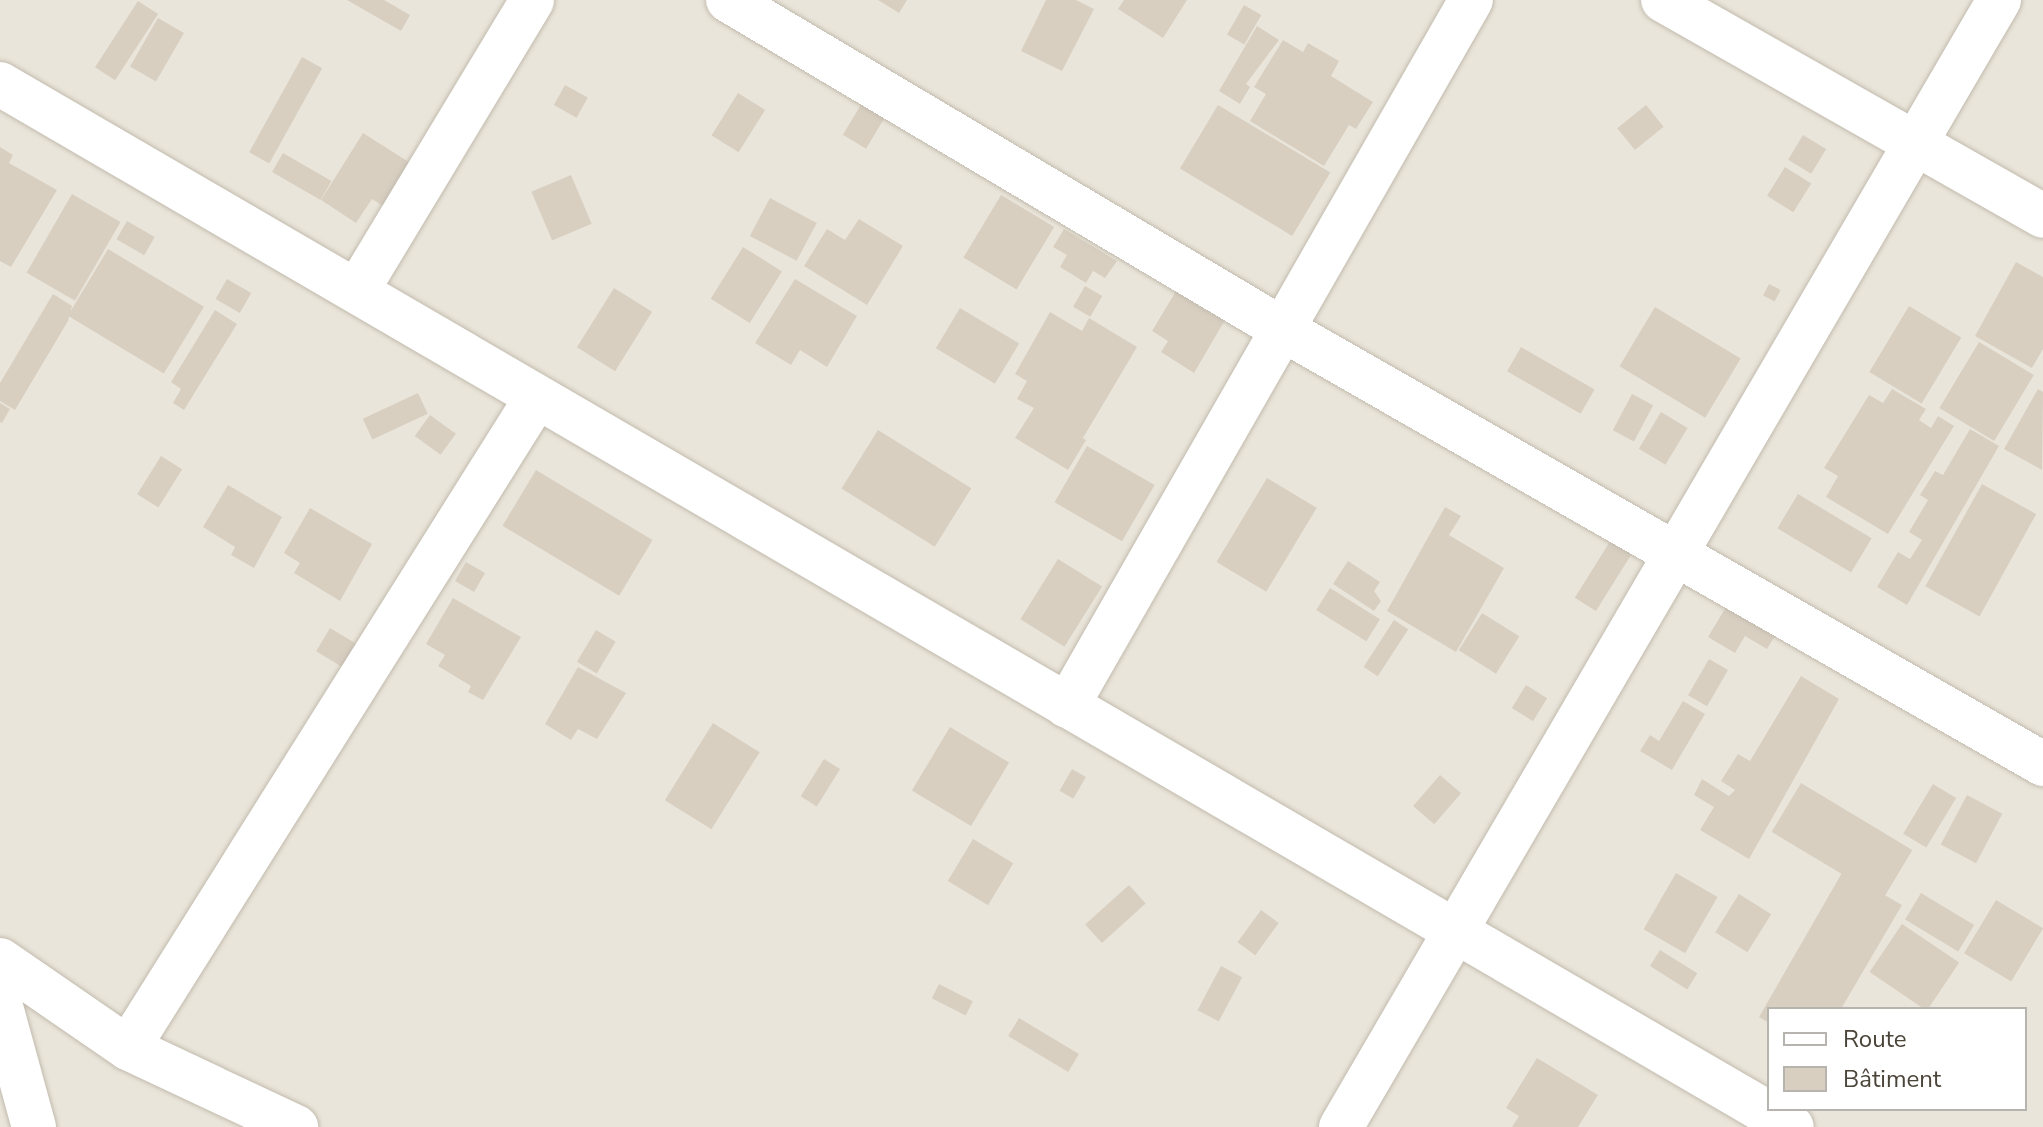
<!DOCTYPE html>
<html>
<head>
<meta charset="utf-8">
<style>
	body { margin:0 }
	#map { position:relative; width:2043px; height:1127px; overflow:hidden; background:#f6f3ec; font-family:"Nunito Sans",sans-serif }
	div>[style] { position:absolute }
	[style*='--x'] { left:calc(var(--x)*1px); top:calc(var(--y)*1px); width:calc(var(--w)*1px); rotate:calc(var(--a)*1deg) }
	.residential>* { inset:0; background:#eae5da }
	.building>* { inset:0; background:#d8cfc1; transform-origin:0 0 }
	.roads { filter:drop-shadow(0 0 2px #c2bbae) drop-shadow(0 0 2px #c2bbae) }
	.minor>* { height:44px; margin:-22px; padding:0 22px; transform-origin:22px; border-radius:22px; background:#fff }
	span { translate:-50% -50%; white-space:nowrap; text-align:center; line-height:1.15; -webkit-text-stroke:8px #fff; paint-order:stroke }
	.legend { position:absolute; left:1767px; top:1007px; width:260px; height:104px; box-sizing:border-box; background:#fff; border:2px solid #b7b4b0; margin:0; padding:10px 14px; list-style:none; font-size:24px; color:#4b4439 }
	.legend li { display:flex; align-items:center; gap:16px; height:40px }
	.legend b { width:40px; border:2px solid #b7b4b0 }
</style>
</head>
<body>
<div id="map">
	<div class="residential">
		<div style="clip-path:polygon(evenodd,0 0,2043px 0,2043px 1127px,0 1127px,0 0,1769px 1009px,2025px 1009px,2025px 1109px,1769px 1109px,1769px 1009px)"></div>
	</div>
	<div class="building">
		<div style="clip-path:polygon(347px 0,384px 0,410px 15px,401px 31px)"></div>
		<div style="clip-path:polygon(878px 0,907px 0,899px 13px)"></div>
		<div style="clip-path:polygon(1046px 0,1076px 0,1094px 9px,1062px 71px,1021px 51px)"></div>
		<div style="clip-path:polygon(1124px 0,1187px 0,1163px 38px,1118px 9px)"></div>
		<div style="left:138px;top:1px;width:24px;height:79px;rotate:33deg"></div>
		<div style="left:1244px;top:5px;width:20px;height:34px;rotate:30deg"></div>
		<div style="left:158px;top:18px;width:30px;height:56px;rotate:30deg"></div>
		<div style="clip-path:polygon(1257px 26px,1279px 40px,1246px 84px,1250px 87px,1240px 104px,1219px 91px)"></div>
		<div style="clip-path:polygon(1283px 40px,1303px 52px,1308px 43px,1339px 61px,1331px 76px,1373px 102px,1356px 129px,1349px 125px,1324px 166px,1250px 121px,1266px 94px,1254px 87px)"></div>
		<div style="left:302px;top:57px;width:23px;height:109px;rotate:29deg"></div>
		<div style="left:565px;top:85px;width:26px;height:23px;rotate:29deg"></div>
		<div style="left:738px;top:93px;width:32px;height:50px;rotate:32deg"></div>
		<div style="left:865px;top:98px;width:27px;height:43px;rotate:31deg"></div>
		<div style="left:1218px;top:105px;width:131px;height:74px;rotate:31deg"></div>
		<div style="left:1646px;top:105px;width:28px;height:37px;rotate:51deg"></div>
		<div style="clip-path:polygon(363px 133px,412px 164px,385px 207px,372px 199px,356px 223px,321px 200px)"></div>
		<div style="left:1803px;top:135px;width:27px;height:29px;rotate:31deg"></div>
		<div style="clip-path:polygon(0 147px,13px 155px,9px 163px,57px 190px,11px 267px,0 261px)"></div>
		<div style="left:283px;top:153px;width:56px;height:22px;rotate:30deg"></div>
		<div style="left:1785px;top:167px;width:31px;height:34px;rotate:32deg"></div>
		<div style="left:571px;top:175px;width:53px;height:43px;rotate:67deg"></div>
		<div style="left:72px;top:194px;width:56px;height:91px;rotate:30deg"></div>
		<div style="left:1001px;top:195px;width:62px;height:73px;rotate:31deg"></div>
		<div style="left:770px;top:198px;width:53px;height:43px;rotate:28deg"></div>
		<div style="clip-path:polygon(859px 219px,903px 246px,867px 305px,804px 266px,827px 229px,845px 240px)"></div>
		<div style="left:127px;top:221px;width:32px;height:21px;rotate:30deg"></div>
		<div style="clip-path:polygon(1064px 229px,1117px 261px,1105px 278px,1093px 271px,1086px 283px,1060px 267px,1067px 255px,1053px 247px)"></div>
		<div style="left:743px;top:247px;width:46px;height:61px;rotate:32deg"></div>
		<div style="left:108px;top:249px;width:112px;height:78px;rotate:31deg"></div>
		<div style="clip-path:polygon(2016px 262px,2043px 277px,2043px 349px,2032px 368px,1975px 336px)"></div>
		<div style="left:227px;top:279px;width:28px;height:23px;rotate:30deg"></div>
		<div style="clip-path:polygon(795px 279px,857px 316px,827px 367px,800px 350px,791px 365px,755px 343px)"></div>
		<div style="left:1769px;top:284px;width:13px;height:13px;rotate:27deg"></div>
		<div style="left:1085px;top:286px;width:20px;height:24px;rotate:30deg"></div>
		<div style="left:614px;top:288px;width:45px;height:70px;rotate:32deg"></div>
		<div style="clip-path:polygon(1176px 291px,1225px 320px,1194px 373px,1161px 352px,1168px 341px,1152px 331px)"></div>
		<div style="clip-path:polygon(53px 294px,72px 306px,68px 321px,15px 410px,0 401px,0 383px)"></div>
		<div style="left:1909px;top:306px;width:61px;height:77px;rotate:31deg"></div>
		<div style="left:1655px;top:307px;width:100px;height:69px;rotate:31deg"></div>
		<div style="left:960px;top:308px;width:69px;height:47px;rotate:31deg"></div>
		<div style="clip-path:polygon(215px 310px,237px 324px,184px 410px,173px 403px,181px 389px,171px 382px)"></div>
		<div style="clip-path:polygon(1050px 312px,1082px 331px,1089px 318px,1137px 347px,1083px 438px,1071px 431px,1086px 440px,1068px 470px,1015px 438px,1034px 408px,1017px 399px,1027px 381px,1015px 374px)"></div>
		<div style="left:1979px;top:342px;width:64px;height:77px;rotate:31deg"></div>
		<div style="left:1521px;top:347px;width:85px;height:28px;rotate:30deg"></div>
		<div style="clip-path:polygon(1892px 389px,1926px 409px,1919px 420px,1931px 428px,1938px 416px,1954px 426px,1888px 534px,1826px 497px,1838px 476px,1824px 468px,1869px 395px,1883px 403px)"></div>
		<div style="clip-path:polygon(2038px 389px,2043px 392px,2042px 470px,2004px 449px)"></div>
		<div style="left:418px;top:393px;width:23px;height:61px;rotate:65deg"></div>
		<div style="left:1632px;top:394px;width:24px;height:41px;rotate:28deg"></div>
		<div style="clip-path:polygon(0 403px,10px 409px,2px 423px,0 422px)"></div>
		<div style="left:1661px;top:412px;width:31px;height:43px;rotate:31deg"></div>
		<div style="left:430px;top:415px;width:32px;height:26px;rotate:36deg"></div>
		<div style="clip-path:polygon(1970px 429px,1999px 446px,1907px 605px,1877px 587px,1898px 552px,1910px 559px,1922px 540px,1909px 532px,1928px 500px,1920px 495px,1935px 471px,1943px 475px)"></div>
		<div style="left:878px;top:430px;width:110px;height:69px;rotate:32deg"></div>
		<div style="left:1087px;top:446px;width:78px;height:65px;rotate:30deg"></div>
		<div style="left:161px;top:456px;width:25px;height:45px;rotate:32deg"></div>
		<div style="left:536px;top:470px;width:136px;height:65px;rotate:31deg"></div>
		<div style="left:1267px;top:478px;width:58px;height:98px;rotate:31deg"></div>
		<div style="left:1982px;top:484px;width:62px;height:117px;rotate:29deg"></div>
		<div style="clip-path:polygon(228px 485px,282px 517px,254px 568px,231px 555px,235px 547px,203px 527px)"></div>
		<div style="left:1798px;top:494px;width:86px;height:40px;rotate:31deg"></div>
		<div style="clip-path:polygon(1445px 507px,1461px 516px,1449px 535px,1504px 568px,1456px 652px,1387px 611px)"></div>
		<div style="clip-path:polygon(310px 508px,372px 544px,340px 601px,294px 573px,300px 563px,284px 553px)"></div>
		<div style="left:1614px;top:535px;width:25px;height:74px;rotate:32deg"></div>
		<div style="left:1058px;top:559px;width:52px;height:71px;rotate:32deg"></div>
		<div style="clip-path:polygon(1348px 561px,1380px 582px,1374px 591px,1381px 601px,1374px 611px,1333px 584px)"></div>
		<div style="left:466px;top:562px;width:22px;height:22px;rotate:30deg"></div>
		<div style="left:1330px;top:588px;width:59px;height:26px;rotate:32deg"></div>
		<div style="clip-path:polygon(1732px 597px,1781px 626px,1767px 649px,1745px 636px,1735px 653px,1708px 637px)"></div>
		<div style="clip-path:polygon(453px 598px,521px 637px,483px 700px,468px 692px,471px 686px,438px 666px,445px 655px,426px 644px)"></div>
		<div style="left:1482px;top:613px;width:44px;height:44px;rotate:32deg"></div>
		<div style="left:1394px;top:620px;width:17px;height:56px;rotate:33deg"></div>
		<div style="left:330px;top:628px;width:33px;height:27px;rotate:31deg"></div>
		<div style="left:596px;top:630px;width:23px;height:37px;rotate:31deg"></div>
		<div style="left:1709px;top:659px;width:22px;height:42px;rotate:30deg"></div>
		<div style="clip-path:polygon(578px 667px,626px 693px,597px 739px,578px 729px,571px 740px,545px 724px)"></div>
		<div style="clip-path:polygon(1801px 676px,1839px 699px,1749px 859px,1700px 830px,1714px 807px,1694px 795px,1702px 779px,1729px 796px,1735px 790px,1721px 781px,1738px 754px,1750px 761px)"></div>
		<div style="left:1526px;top:685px;width:25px;height:27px;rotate:32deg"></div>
		<div style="clip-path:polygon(1683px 701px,1705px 714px,1672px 770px,1640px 751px,1650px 735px,1659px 741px)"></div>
		<div style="left:713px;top:723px;width:55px;height:91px;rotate:32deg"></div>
		<div style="left:950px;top:727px;width:69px;height:74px;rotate:31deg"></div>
		<div style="left:824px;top:759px;width:19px;height:44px;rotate:32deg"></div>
		<div style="left:1072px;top:769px;width:16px;height:25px;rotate:30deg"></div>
		<div style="left:1440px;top:775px;width:28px;height:41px;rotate:41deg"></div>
		<div style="left:1801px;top:783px;width:130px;height:57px;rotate:31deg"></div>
		<div style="left:1933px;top:784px;width:27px;height:58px;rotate:31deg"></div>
		<div style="left:1967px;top:795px;width:40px;height:56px;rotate:28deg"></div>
		<div style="left:973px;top:839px;width:47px;height:49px;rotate:31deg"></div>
		<div style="clip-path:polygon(1843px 871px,1902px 905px,1841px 1009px,1769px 1009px,1769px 1023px,1759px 1017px)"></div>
		<div style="left:1676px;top:873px;width:48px;height:65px;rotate:30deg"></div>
		<div style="left:1129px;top:885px;width:25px;height:59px;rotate:48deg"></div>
		<div style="left:1921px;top:893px;width:62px;height:31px;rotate:31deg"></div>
		<div style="left:1739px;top:894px;width:38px;height:45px;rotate:32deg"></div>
		<div style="left:1996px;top:900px;width:55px;height:62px;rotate:31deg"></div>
		<div style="left:1261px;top:910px;width:22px;height:40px;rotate:36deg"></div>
		<div style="left:1902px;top:924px;width:69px;height:58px;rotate:34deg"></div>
		<div style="left:1660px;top:950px;width:44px;height:19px;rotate:32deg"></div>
		<div style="left:1221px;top:966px;width:24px;height:50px;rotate:28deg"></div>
		<div style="left:939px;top:984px;width:38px;height:16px;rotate:27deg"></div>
		<div style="left:1019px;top:1018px;width:70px;height:21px;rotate:31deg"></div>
		<div style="clip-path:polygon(1537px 1058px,1598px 1095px,1578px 1127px,1512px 1127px,1519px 1116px,1506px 1108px)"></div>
	</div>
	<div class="roads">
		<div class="minor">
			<div style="--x:728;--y:0;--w:644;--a:30.7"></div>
			<div style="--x:1282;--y:329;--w:877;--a:29.75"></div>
			<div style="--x:1663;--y:0;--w:437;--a:29.6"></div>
			<div style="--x:0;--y:84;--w:2073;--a:30.2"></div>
			<div style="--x:358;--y:289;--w:337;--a:-58.9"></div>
			<div style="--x:1067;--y:706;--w:813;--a:-60.22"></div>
			<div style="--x:0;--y:960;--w:155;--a:34.5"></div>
			<div style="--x:128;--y:1048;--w:186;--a:25.2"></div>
			<div style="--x:0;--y:1003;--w:129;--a:74.7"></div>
			<div style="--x:128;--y:1048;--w:765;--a:-57.87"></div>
			<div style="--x:1341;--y:1127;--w:1305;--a:-59.72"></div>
		</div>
	</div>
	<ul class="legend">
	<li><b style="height:10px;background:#fff"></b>Route</li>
	<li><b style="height:22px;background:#d8cfc1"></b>Bâtiment</li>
	</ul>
</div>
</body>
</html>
